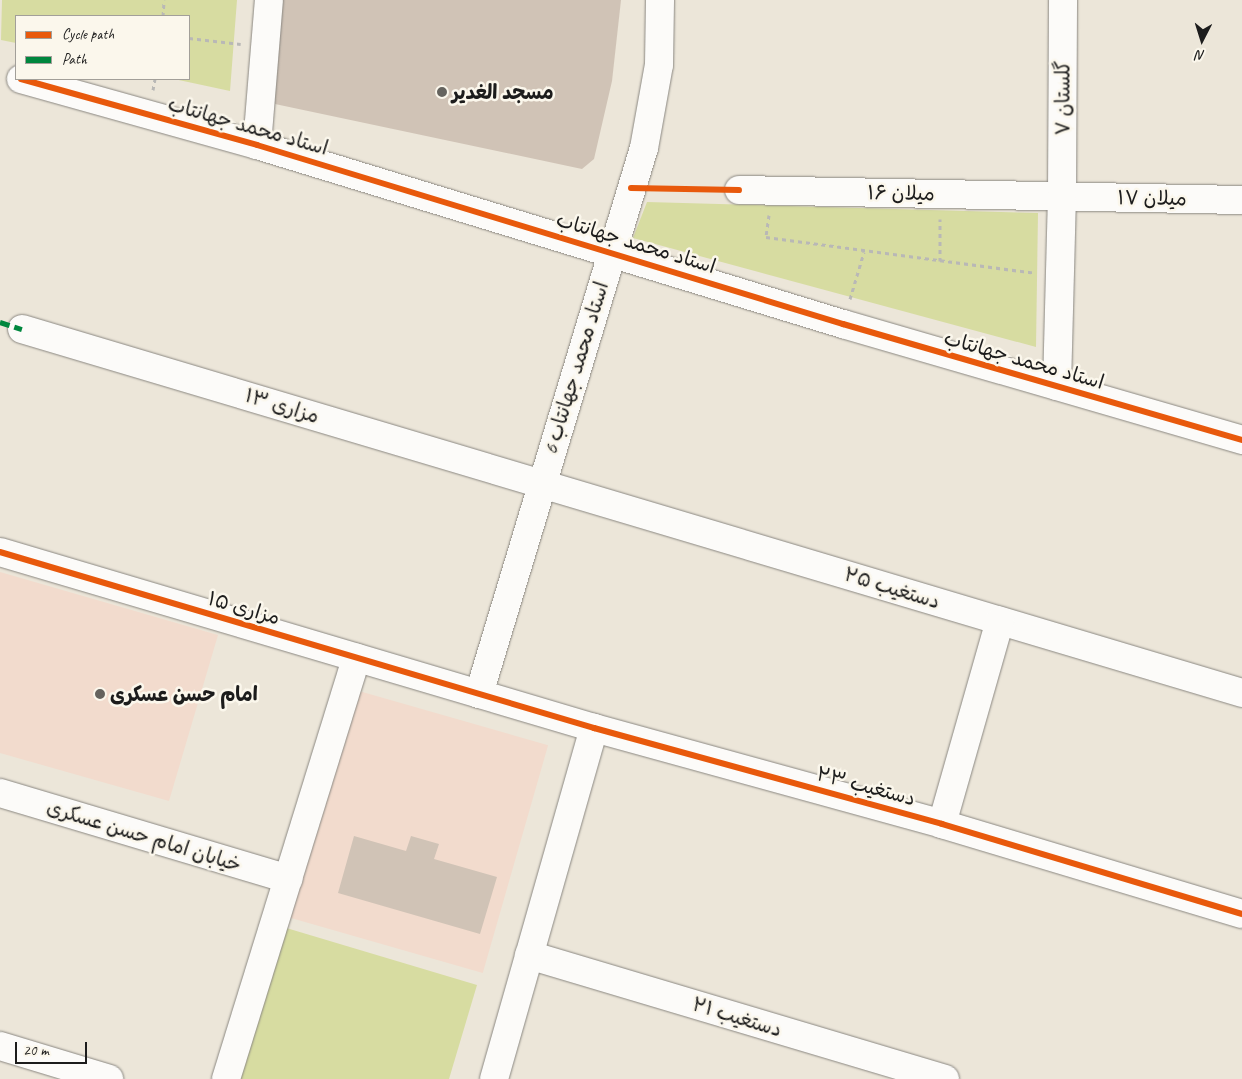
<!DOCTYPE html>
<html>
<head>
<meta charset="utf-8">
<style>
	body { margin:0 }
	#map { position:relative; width:1242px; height:1079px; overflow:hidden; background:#ece6d9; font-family:Caveat,"Playpen Sans Arabic",sans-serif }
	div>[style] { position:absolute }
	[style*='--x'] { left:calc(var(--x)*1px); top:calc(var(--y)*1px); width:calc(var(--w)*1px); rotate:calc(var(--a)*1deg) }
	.built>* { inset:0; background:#f2dbcd; transform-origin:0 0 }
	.green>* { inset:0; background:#d7dca1 }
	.building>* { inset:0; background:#d0c3b6 }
	.path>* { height:3px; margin-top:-1.5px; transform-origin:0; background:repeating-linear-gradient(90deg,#b9b8b6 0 4px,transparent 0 8px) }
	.roads { filter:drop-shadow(0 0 1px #8a8781) drop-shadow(0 0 1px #8a8781) }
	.minor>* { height:28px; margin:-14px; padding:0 14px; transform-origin:14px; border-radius:14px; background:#fcfbf9 }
	.quiet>* { height:5px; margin-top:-2.5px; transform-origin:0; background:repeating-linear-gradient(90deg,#00873e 0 10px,transparent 0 15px) }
	.cycleway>* { height:6px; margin:-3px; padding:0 3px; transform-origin:3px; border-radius:3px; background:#e8590c }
	.dots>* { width:14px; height:14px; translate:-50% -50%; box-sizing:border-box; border:2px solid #fbf7ec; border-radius:50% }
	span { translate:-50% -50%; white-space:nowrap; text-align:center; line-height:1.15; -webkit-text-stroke:5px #fbf7ec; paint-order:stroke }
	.poi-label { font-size:20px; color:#1c1c1c; font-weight:700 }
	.left { translate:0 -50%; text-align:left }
	.street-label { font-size:20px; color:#1c1c1c }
	.legend { position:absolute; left:15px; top:15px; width:175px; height:65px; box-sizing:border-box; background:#fbf7ec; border:1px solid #a29f99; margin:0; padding:6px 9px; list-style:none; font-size:15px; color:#1c1c1c }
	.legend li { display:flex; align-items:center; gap:10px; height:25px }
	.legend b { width:25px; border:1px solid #a29f99 }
	.north { position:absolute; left:1177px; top:15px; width:50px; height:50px; -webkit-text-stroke:4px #fbf7ec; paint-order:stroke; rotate:185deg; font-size:14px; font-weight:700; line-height:20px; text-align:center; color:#1c1c1c }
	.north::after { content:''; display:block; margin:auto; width:18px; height:22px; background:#1c1c1c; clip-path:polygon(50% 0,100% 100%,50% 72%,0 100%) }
	.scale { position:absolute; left:15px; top:1042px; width:72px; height:22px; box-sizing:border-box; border:2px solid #1c1c1c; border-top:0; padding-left:6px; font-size:15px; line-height:18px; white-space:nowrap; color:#1c1c1c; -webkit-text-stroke:4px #fbf7ec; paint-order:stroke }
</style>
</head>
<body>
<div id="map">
	<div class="built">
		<div style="clip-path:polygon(0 572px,218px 635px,169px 801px,0 753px)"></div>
		<div style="left:352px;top:689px;width:204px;height:237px;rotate:16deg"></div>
	</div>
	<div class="green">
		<div style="clip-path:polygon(2px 0,237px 0,230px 91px,174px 79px,189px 79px,189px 16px,16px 16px,16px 43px,1px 40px)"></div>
		<div style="clip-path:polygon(647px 202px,1038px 213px,1036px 347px,633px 238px)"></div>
		<div style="clip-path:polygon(283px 927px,477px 985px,449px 1079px,238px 1079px)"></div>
	</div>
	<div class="building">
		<div style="clip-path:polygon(276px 0,621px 0,612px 81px,594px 159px,582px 169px,275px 104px)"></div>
		<div style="clip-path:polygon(354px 836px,406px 851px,411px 836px,439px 844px,434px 859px,497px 877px,480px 934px,338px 893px)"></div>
	</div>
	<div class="path">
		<div style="--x:163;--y:16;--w:16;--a:-86"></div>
		<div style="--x:189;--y:38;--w:52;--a:6.6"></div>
		<div style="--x:153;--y:90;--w:11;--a:-80"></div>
		<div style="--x:769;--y:215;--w:22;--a:98"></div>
		<div style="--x:766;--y:237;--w:271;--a:7.6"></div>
		<div style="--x:940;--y:261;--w:42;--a:-90"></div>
		<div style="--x:850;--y:299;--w:49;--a:-73.4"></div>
	</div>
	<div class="roads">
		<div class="minor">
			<div style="--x:21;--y:79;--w:245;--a:15.6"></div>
			<div style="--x:257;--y:145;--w:613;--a:16.99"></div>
			<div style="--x:843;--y:324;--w:416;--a:16.2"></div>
			<div style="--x:257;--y:145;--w:145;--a:-85.3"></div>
			<div style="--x:739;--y:190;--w:503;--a:1.14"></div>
			<div style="--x:22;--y:329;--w:1273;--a:16.61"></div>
			<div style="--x:1057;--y:386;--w:190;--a:-88.5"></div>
			<div style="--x:1062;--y:196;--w:196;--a:-89.7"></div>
			<div style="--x:0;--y:552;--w:620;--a:16.5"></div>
			<div style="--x:594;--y:728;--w:361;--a:15.4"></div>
			<div style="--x:942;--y:824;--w:313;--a:16.7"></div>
			<div style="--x:479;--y:694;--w:570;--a:-73.19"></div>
			<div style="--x:644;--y:148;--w:84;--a:-79.8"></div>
			<div style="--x:659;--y:65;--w:65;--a:-89.1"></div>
			<div style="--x:0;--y:793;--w:301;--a:16.6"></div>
			<div style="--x:942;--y:824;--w:211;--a:-74.1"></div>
			<div style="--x:529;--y:955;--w:434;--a:16.6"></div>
			<div style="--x:0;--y:1046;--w:114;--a:16.8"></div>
			<div style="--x:226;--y:1079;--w:441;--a:-72.8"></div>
			<div style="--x:494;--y:1079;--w:365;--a:-74.1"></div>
		</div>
	</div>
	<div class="quiet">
		<div style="--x:0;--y:322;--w:23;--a:18"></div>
	</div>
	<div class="cycleway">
		<div style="--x:21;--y:79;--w:245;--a:15.6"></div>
		<div style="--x:257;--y:145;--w:613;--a:16.99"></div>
		<div style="--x:843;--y:324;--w:416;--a:16.2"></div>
		<div style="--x:631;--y:188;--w:108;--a:1.1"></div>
		<div style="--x:0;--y:552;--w:620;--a:16.5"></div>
		<div style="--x:594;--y:728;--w:361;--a:15.4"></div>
		<div style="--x:942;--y:824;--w:313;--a:16.7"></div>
	</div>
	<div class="dots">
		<div style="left:442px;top:92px;background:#65635e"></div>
		<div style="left:100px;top:694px;background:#65635e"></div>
	</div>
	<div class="poi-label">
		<span class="left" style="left:452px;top:92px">مسجد الغدیر</span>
		<span class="left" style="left:110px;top:694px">امام حسن عسکری</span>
	</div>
	<div class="street-label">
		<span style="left:1063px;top:98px;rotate:-90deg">گلستان ۷</span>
		<span style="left:248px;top:126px;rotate:16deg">استاد محمد جهانتاب</span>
		<span style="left:901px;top:193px;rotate:1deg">میلان ۱۶</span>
		<span style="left:1152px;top:198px;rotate:1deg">میلان ۱۷</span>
		<span style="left:636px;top:243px;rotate:17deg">استاد محمد جهانتاب</span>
		<span style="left:1024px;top:360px;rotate:16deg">استاد محمد جهانتاب</span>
		<span style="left:576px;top:368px;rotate:-73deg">استاد محمد جهانتاب 6</span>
		<span style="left:282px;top:406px;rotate:17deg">مزاری ۱۳</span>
		<span style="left:892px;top:588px;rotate:17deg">دستغیب ۲۵</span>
		<span style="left:244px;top:608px;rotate:16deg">مزاری ۱۵</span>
		<span style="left:866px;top:786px;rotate:15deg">دستغیب ۲۳</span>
		<span style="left:144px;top:836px;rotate:17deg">خیابان امام حسن عسکری</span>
		<span style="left:737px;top:1017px;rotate:17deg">دستغیب ۲۱</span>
	</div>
	<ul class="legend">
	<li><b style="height:6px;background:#e8590c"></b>Cycle path</li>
	<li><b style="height:6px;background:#00873e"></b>Path</li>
	</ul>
	<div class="north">N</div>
	<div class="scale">20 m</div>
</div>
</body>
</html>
